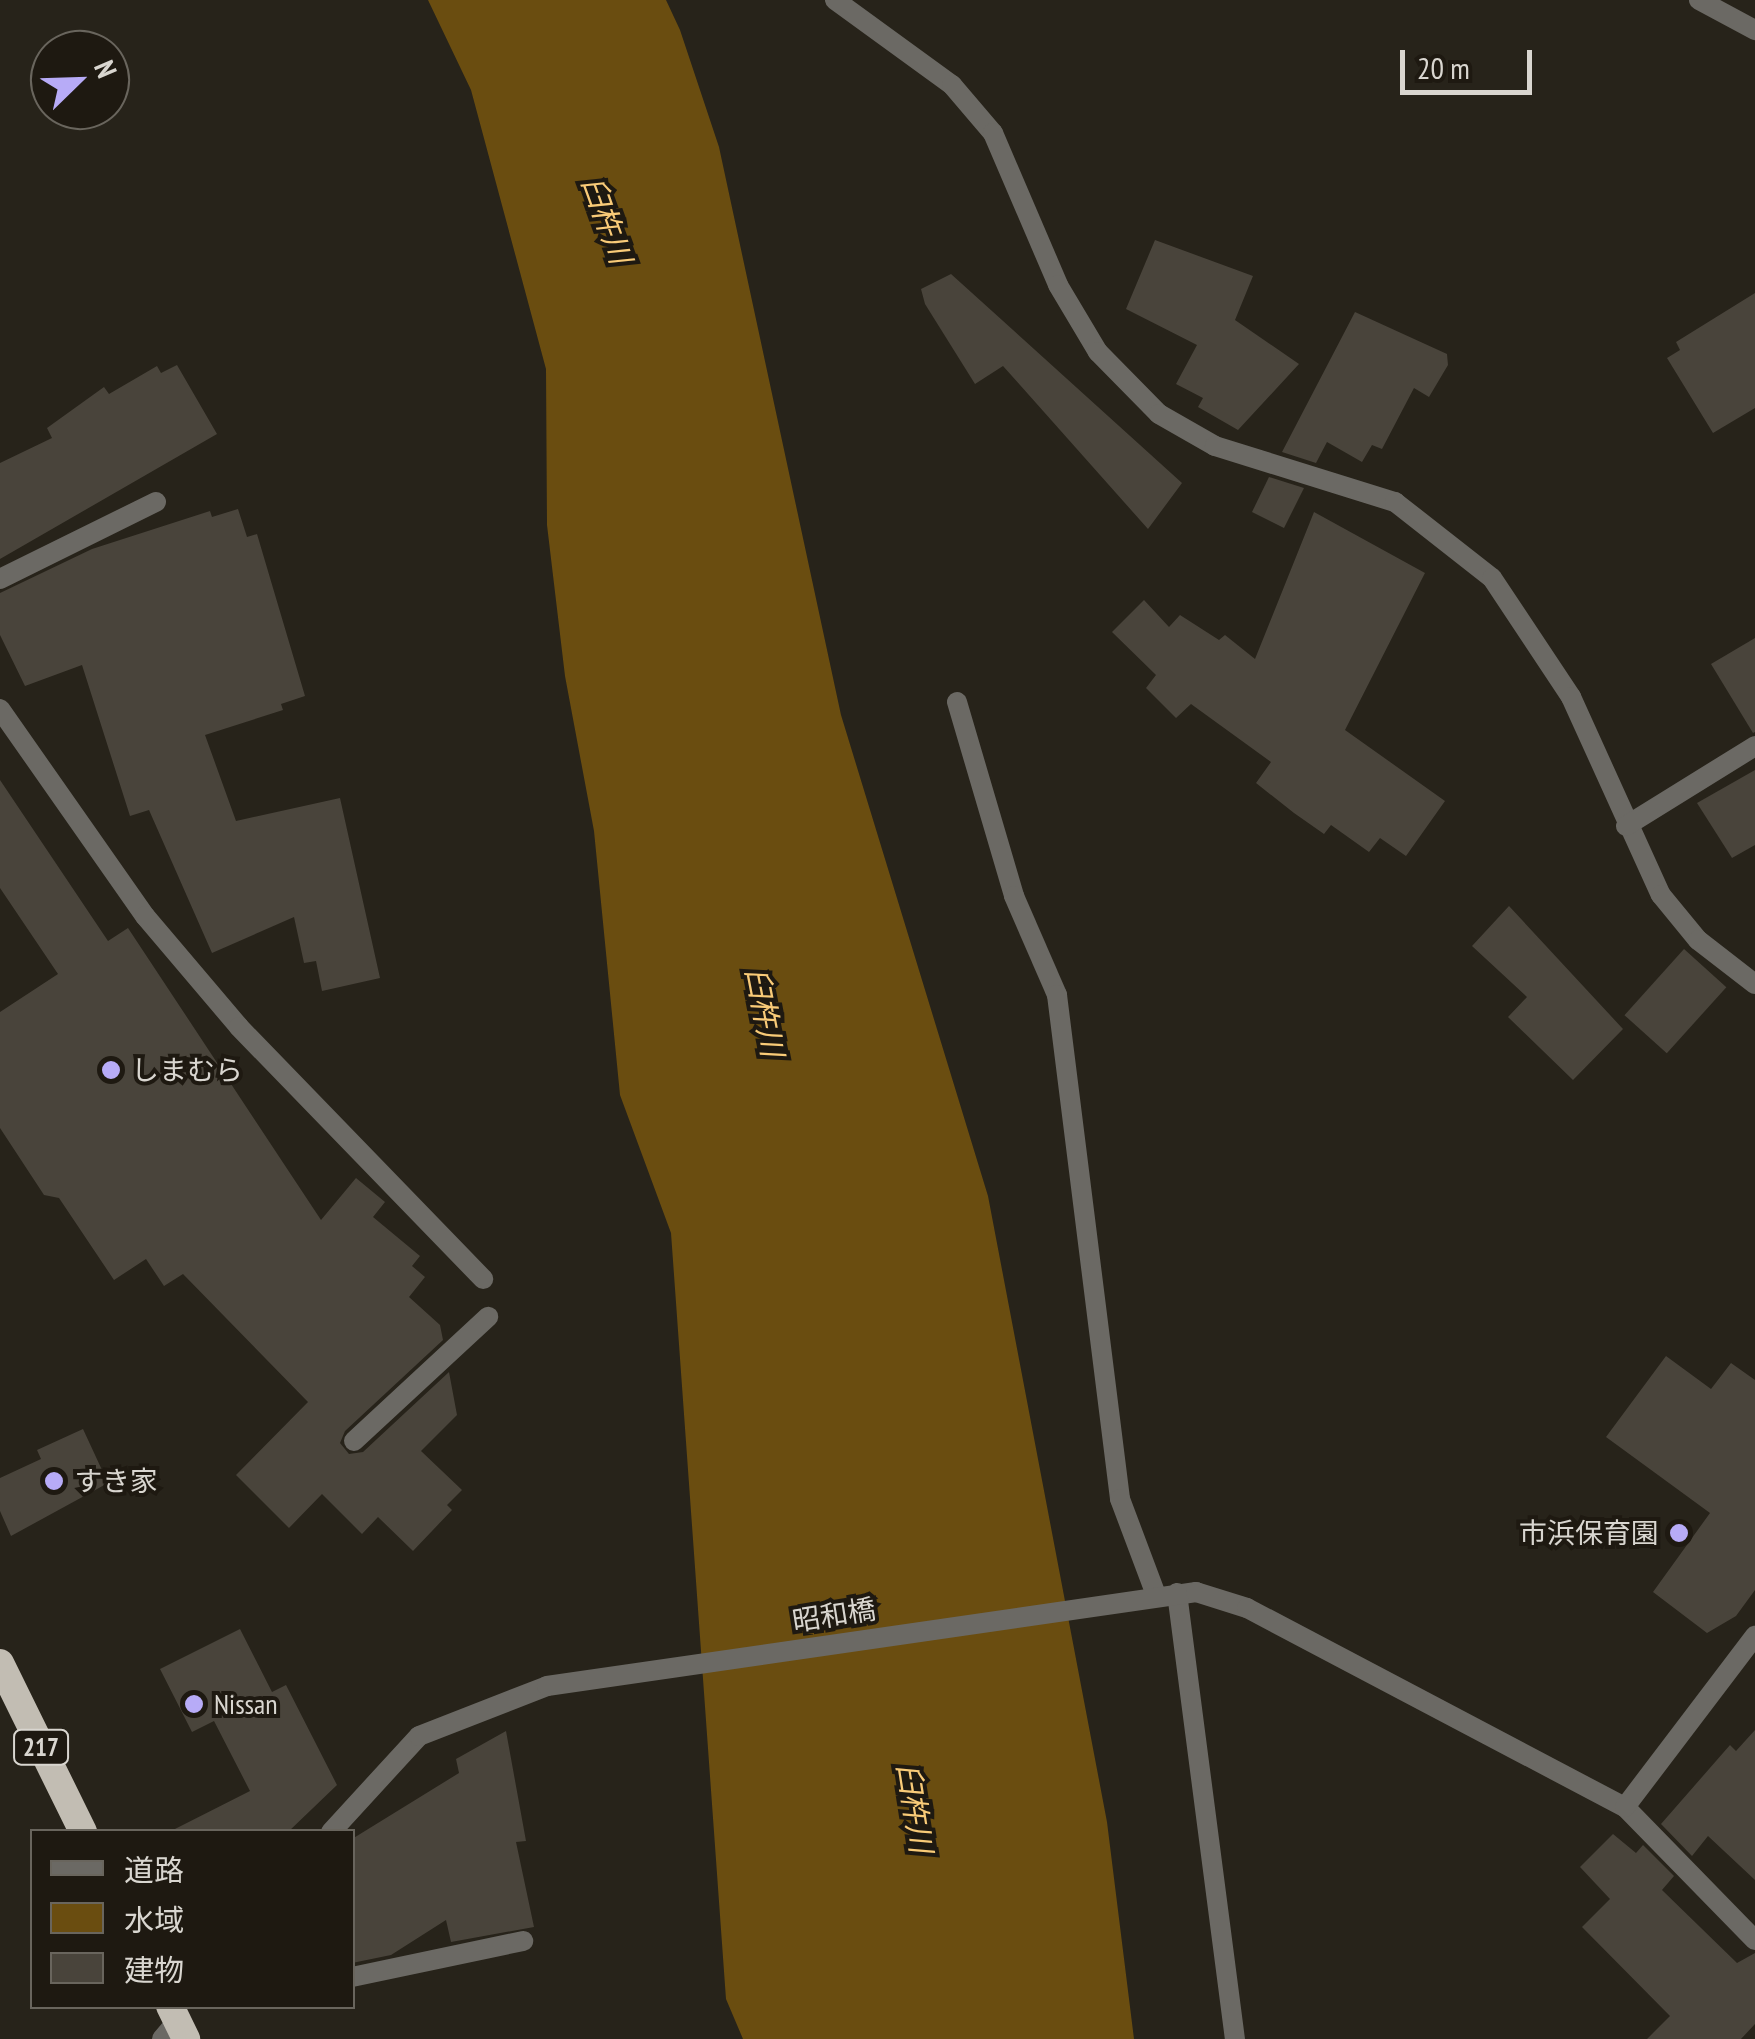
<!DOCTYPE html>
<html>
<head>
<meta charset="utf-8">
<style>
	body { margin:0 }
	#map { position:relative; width:1755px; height:2039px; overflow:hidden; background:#27231a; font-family:"PT Sans Narrow","Noto Sans JP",sans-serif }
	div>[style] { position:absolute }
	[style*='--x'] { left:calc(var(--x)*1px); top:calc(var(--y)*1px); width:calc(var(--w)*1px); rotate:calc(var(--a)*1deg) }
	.water>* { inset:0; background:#6a4d10 }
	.building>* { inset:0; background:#49443b; transform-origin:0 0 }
	.minor>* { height:20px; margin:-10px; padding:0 10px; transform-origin:10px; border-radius:10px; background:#6b6964 }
	.tertiary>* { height:20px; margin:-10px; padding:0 10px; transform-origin:10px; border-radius:10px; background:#6b6964 }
	.trunk>* { height:28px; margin:-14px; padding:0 14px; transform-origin:14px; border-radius:14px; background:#c2bdb3 }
	.dots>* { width:28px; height:28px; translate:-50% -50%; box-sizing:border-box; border:5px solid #1e1911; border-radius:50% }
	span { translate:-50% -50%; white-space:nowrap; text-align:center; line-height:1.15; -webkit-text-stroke:8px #1e1911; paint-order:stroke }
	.shield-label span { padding:2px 8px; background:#1e1911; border:2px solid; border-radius:8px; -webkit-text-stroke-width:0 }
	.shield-label { font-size:25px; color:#d9d6d0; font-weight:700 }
	.poi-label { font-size:28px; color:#d9d6d0 }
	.left { translate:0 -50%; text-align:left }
	.right { translate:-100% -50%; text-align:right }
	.street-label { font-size:28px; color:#d9d6d0 }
	.water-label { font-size:30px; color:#f9cb78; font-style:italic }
	.legend { position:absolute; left:30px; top:1829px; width:325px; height:180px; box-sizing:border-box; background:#1e1911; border:2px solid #69655d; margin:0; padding:12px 18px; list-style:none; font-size:30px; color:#d9d6d0 }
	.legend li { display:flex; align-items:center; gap:20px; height:50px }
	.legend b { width:50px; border:2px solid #69655d }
	.north { position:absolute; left:30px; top:30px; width:100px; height:100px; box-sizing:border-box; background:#1e1911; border:2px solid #69655d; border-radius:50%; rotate:67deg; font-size:28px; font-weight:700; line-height:40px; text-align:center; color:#d9d6d0 }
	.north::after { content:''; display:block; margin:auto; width:35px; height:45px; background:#b7abf7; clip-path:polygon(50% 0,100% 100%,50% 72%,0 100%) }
	.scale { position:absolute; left:1400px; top:50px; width:132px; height:45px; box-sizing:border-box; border:5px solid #d9d6d0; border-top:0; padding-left:12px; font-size:30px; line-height:35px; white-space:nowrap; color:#d9d6d0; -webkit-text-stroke:8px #1e1911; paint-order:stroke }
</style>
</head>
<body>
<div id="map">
	<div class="water">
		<div style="clip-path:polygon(428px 0,666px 0,680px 30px,719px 147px,841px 715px,988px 1196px,1107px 1822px,1134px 2039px,743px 2039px,726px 1999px,671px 1233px,620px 1095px,594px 831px,565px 676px,547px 525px,546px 369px,471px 90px)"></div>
	</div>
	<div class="building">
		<div style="clip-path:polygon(1155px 240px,1253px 276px,1235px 320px,1299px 364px,1238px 430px,1198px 407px,1203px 398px,1176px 384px,1197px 345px,1126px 309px)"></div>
		<div style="clip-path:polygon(951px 274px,1182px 483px,1148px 529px,1003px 366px,975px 384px,925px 304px,921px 289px)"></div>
		<div style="clip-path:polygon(1755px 293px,1755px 408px,1713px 433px,1667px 358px,1680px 350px,1676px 342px)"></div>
		<div style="clip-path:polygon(1355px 312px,1447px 354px,1448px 365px,1429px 397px,1414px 388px,1382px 449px,1372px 445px,1362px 462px,1327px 442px,1316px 463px,1282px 452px)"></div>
		<div style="clip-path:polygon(177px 365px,217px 434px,0 559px,0 463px,52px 438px,47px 428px,104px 387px,109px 394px,157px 366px,161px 373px)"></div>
		<div style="clip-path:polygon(1269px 477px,1304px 488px,1284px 528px,1252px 512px)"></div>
		<div style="clip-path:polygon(238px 509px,247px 537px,257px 534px,305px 696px,281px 704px,283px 710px,205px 735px,236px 821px,340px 798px,380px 978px,322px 991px,316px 961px,304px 963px,294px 917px,212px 953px,149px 810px,130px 816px,82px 665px,25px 686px,0 635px,0 593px,92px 549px,210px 511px,212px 517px)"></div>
		<div style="clip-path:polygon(1314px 512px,1425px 573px,1345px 730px,1445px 801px,1406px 856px,1380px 838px,1369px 852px,1331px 825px,1324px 834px,1294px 813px,1256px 783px,1271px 762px,1191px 704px,1176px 718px,1146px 688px,1156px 675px,1112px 632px,1144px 600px,1169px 627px,1180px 615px,1219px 640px,1225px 635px,1255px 659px)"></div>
		<div style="clip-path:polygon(1755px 638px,1755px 732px,1753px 733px,1711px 664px)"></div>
		<div style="clip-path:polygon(1755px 770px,1755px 845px,1732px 858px,1697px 803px)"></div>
		<div style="clip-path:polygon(0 780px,108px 941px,128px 928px,321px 1220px,356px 1178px,385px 1202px,373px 1217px,420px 1256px,412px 1266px,425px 1277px,409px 1297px,440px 1325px,443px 1340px,345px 1431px,340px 1443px,349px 1454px,363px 1452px,449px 1372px,457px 1415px,421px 1451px,462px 1490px,447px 1505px,452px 1510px,413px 1551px,378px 1517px,362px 1534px,322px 1494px,289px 1528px,236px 1475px,308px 1402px,183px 1274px,164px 1286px,146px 1259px,114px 1280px,59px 1198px,44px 1195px,0 1128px,0 1012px,58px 974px,0 888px)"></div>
		<div style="clip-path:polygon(1509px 906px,1623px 1029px,1573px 1080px,1508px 1017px,1527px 997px,1472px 946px)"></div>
		<div style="left:1684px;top:949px;width:57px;height:89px;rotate:42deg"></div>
		<div style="clip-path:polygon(1666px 1356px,1711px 1389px,1731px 1363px,1755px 1380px,1755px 1590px,1736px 1616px,1707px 1633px,1653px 1592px,1710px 1513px,1606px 1437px)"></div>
		<div style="clip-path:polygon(83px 1429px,108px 1483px,11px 1536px,0 1511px,0 1478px,41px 1459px,37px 1450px)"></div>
		<div style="clip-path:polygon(240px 1629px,272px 1692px,286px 1685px,337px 1785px,288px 1832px,169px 1832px,250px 1791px,214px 1721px,192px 1732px,160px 1669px)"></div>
		<div style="clip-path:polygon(1755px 1730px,1755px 1880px,1708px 1836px,1692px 1856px,1661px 1824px,1730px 1745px,1736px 1751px)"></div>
		<div style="clip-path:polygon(506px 1731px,526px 1841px,516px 1842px,534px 1927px,451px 1942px,446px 1920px,391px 1955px,352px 1963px,352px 1839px,459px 1773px,456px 1759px)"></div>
		<div style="clip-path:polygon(1613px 1834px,1636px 1853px,1643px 1845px,1674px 1876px,1662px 1890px,1737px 1963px,1755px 1953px,1755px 2024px,1741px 2039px,1647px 2039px,1670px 2016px,1582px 1927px,1610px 1899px,1580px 1867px)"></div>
	</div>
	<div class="minor">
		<div style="--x:835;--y:0;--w:145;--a:36"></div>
		<div style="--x:952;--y:85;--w:63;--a:49.5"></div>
		<div style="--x:993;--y:133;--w:165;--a:66.8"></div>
		<div style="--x:1058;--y:285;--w:78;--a:59.2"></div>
		<div style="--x:1098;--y:352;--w:87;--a:45.5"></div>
		<div style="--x:1159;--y:414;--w:64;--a:29.7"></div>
		<div style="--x:1215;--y:446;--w:189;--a:17.3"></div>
		<div style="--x:1395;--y:502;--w:123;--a:38.1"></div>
		<div style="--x:1492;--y:578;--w:143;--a:56.4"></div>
		<div style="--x:1571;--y:697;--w:217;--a:65.6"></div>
		<div style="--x:1661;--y:895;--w:58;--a:50.6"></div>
		<div style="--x:1698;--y:940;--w:72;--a:37.7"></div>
		<div style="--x:1699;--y:0;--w:64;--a:28.2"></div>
		<div style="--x:0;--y:579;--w:174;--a:-26.3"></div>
		<div style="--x:957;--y:702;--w:202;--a:73.6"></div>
		<div style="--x:1014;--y:896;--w:108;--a:66.5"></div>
		<div style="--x:1057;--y:995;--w:508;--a:82.87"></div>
		<div style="--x:1120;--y:1499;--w:103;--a:69.4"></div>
		<div style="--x:0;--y:709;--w:253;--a:55"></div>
		<div style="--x:145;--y:916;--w:145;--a:49.7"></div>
		<div style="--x:239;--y:1027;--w:351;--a:45.9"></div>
		<div style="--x:1626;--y:826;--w:152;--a:-31.8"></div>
		<div style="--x:354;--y:1441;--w:183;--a:-42.8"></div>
		<div style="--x:1177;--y:1593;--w:450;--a:82.6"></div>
		<div style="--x:1625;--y:1807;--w:186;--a:45.7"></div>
		<div style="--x:352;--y:1977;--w:175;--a:-11.9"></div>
		<div style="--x:162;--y:2039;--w:23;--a:-50"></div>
	</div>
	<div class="tertiary">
		<div style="--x:331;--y:1832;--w:130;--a:-47.5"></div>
		<div style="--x:419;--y:1736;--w:137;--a:-21.3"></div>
		<div style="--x:547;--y:1686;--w:656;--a:-8.24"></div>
		<div style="--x:1196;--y:1592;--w:53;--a:17.4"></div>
		<div style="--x:1247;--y:1608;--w:427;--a:27.8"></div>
		<div style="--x:1625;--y:1807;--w:215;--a:-52.8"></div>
	</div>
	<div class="trunk">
		<div style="--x:0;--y:1663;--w:188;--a:63.8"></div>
		<div style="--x:170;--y:2006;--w:37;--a:64"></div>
	</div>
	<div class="dots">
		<div style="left:111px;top:1070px;background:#b7abf7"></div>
		<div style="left:54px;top:1481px;background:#b7abf7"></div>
		<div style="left:1679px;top:1533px;background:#b7abf7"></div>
		<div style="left:194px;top:1704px;background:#b7abf7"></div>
	</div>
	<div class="shield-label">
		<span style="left:41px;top:1747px">217</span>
	</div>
	<div class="poi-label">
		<span class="left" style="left:131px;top:1070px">しまむら</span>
		<span class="left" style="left:74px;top:1481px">すき家</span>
		<span class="right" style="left:1659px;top:1533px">市浜保育園</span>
		<span class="left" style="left:214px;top:1704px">Nissan</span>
	</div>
	<div class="street-label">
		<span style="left:834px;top:1615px;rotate:-9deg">昭和橋</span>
	</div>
	<div class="water-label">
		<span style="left:607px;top:220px;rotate:70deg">臼杵川</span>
		<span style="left:765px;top:1012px;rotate:79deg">臼杵川</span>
		<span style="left:915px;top:1808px;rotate:81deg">臼杵川</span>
	</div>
	<ul class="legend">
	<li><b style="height:12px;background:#6b6964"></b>道路</li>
	<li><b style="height:28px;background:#6a4d10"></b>水域</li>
	<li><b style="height:28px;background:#49443b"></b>建物</li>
	</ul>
	<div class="north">N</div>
	<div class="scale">20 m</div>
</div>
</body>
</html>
